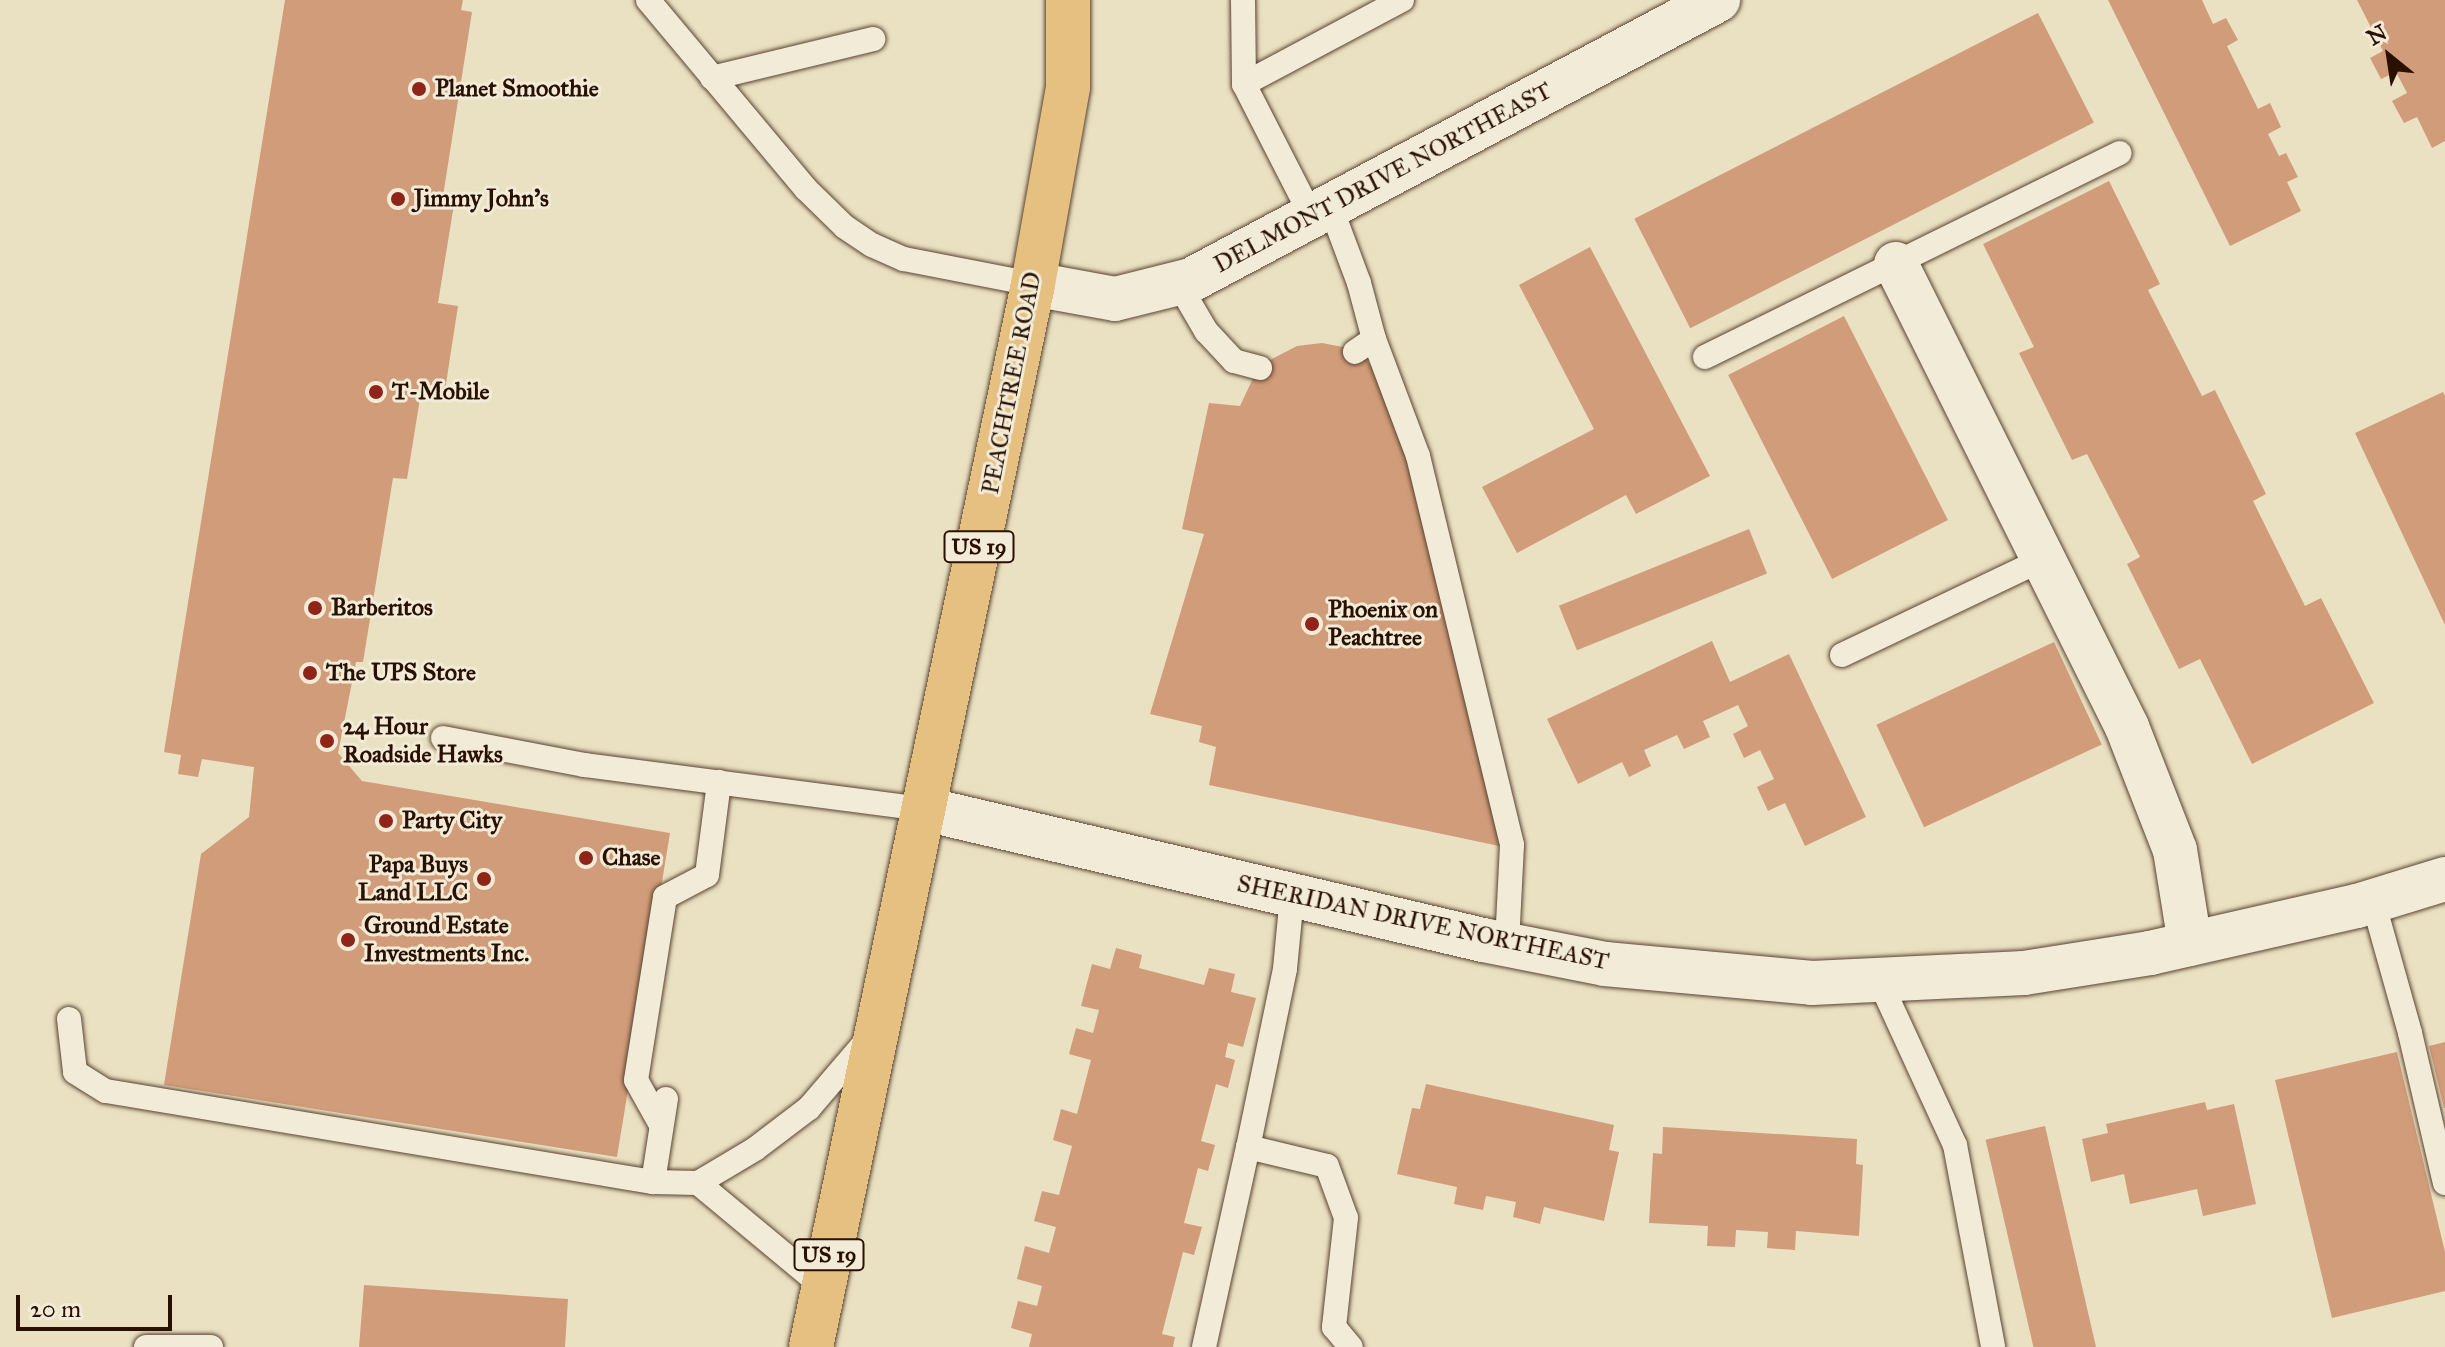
<!DOCTYPE html>
<html>
<head>
<meta charset="utf-8">
<style>
	body { margin:0 }
	#map { position:relative; width:2445px; height:1347px; overflow:hidden; background:#eae0c2; font-family:"IM FELL Great Primer",serif }
	div>[style] { position:absolute }
	[style*='--x'] { left:calc(var(--x)*1px); top:calc(var(--y)*1px); width:calc(var(--w)*1px); rotate:calc(var(--a)*1deg) }
	.building>* { inset:0; background:#d19c7a; transform-origin:0 0 }
	.roads { filter:drop-shadow(0 0 2px #5a4430) drop-shadow(0 0 2px #5a4430) }
	.lane>* { height:24px; margin:-12px; padding:0 12px; transform-origin:12px; border-radius:12px; background:#f1ebd7 }
	.street>* { height:44px; margin:-22px; padding:0 22px; transform-origin:22px; border-radius:22px; background:#f1ebd7 }
	.highway>* { height:44px; margin:-22px; padding:0 22px; transform-origin:22px; border-radius:22px; background:#e5c081 }
	.dots>* { width:22px; height:22px; translate:-50% -50%; box-sizing:border-box; border:4px solid #f1ebd7; border-radius:50% }
	span { translate:-50% -50%; white-space:nowrap; text-align:center; line-height:1.15; -webkit-text-stroke:6px #f1ebd7; paint-order:stroke }
	.shield-label span { padding:2px 6px; background:#f1ebd7; border:2px solid; border-radius:6px; -webkit-text-stroke-width:0 }
	.shield-label { font-size:22px; color:#2a1000; font-weight:700 }
	.poi-label { font-size:24px; color:#2a1000; font-weight:700 }
	.left { translate:0 -50%; text-align:left }
	.right { translate:-100% -50%; text-align:right }
	.street-label { font-size:24px; color:#2a1000 }
	.north { position:absolute; left:2349px; top:16px; width:80px; height:80px; -webkit-text-stroke:6px #f1ebd7; paint-order:stroke; rotate:330deg; font-size:22px; font-weight:700; line-height:32px; text-align:center; color:#2a1000 }
	.north::after { content:''; display:block; margin:auto; width:28px; height:36px; background:#2a1000; clip-path:polygon(50% 0,100% 100%,50% 72%,0 100%) }
	.scale { position:absolute; left:16px; top:1295px; width:156px; height:36px; box-sizing:border-box; border:4px solid #2a1000; border-top:0; padding-left:10px; font-size:24px; line-height:28px; white-space:nowrap; color:#2a1000; -webkit-text-stroke:6px #f1ebd7; paint-order:stroke }
</style>
</head>
<body>
<div id="map">
	<div class="building">
		<div style="clip-path:polygon(285px 0,463px 0,461px 10px,472px 12px,443px 196px,455px 198px,438px 303px,458px 306px,445px 390px,422px 386px,407px 479px,393px 478px,363px 662px,356px 662px,338px 753px,362px 781px,670px 833px,617px 1157px,164px 1085px,201px 854px,249px 817px,254px 767px,202px 759px,198px 777px,178px 774px,181px 755px,164px 752px)"></div>
		<div style="clip-path:polygon(2108px 0,2202px 0,2213px 24px,2226px 18px,2238px 40px,2227px 46px,2258px 109px,2270px 103px,2281px 127px,2268px 134px,2279px 156px,2286px 153px,2298px 177px,2287px 182px,2301px 211px,2230px 246px)"></div>
		<div style="clip-path:polygon(2357px 0,2445px 0,2445px 141px,2432px 148px,2417px 117px,2404px 123px,2392px 101px,2407px 93px,2396px 72px,2381px 79px,2370px 58px,2383px 51px)"></div>
		<div style="left:2038px;top:13px;width:123px;height:453px;rotate:63deg"></div>
		<div style="clip-path:polygon(2109px 181px,2160px 284px,2148px 290px,2202px 396px,2215px 390px,2266px 494px,2253px 501px,2305px 606px,2321px 598px,2374px 703px,2252px 764px,2200px 659px,2179px 669px,2127px 564px,2140px 557px,2087px 454px,2072px 460px,2019px 353px,2034px 347px,1983px 244px)"></div>
		<div style="clip-path:polygon(1590px 247px,1710px 476px,1636px 514px,1626px 495px,1517px 553px,1482px 487px,1594px 429px,1519px 285px)"></div>
		<div style="left:1844px;top:316px;width:229px;height:130px;rotate:63deg"></div>
		<div style="clip-path:polygon(1322px 343px,1348px 348px,1363px 357px,1383px 378px,1414px 484px,1504px 847px,1209px 785px,1216px 747px,1199px 742px,1202px 726px,1150px 714px,1204px 534px,1182px 529px,1209px 403px,1240px 406px,1255px 374px,1266px 362px,1297px 346px)"></div>
		<div style="clip-path:polygon(2443px 392px,2445px 396px,2445px 625px,2355px 433px)"></div>
		<div style="left:1749px;top:529px;width:48px;height:205px;rotate:68deg"></div>
		<div style="clip-path:polygon(1712px 641px,1730px 682px,1789px 654px,1866px 817px,1805px 846px,1785px 803px,1768px 811px,1757px 787px,1774px 779px,1760px 750px,1744px 758px,1733px 734px,1748px 726px,1738px 705px,1703px 721px,1710px 737px,1684px 749px,1677px 735px,1644px 750px,1651px 766px,1629px 777px,1622px 762px,1578px 784px,1547px 719px)"></div>
		<div style="left:2054px;top:642px;width:113px;height:196px;rotate:65deg"></div>
		<div style="clip-path:polygon(1116px 948px,1142px 955px,1139px 968px,1204px 985px,1209px 968px,1235px 974px,1231px 992px,1256px 998px,1243px 1047px,1228px 1043px,1225px 1057px,1235px 1060px,1228px 1088px,1216px 1084px,1201px 1141px,1215px 1145px,1208px 1171px,1198px 1168px,1184px 1223px,1202px 1227px,1194px 1255px,1183px 1252px,1162px 1334px,1175px 1337px,1173px 1347px,1029px 1347px,1032px 1334px,1011px 1328px,1018px 1301px,1037px 1306px,1042px 1286px,1017px 1279px,1025px 1246px,1049px 1253px,1056px 1227px,1034px 1221px,1042px 1191px,1059px 1195px,1072px 1146px,1053px 1140px,1061px 1109px,1077px 1114px,1091px 1060px,1069px 1054px,1076px 1028px,1093px 1033px,1099px 1010px,1081px 1006px,1092px 964px,1110px 969px)"></div>
		<div style="clip-path:polygon(2445px 1042px,2445px 1108px,2444px 1108px,2429px 1046px)"></div>
		<div style="clip-path:polygon(2397px 1052px,2445px 1252px,2445px 1291px,2332px 1318px,2275px 1080px)"></div>
		<div style="clip-path:polygon(1426px 1084px,1614px 1125px,1609px 1150px,1619px 1152px,1604px 1221px,1544px 1207px,1540px 1224px,1513px 1217px,1516px 1202px,1486px 1196px,1483px 1210px,1454px 1204px,1457px 1187px,1397px 1174px,1412px 1108px,1420px 1109px)"></div>
		<div style="clip-path:polygon(2205px 1102px,2207px 1110px,2234px 1104px,2256px 1204px,2203px 1216px,2197px 1189px,2130px 1204px,2124px 1174px,2091px 1182px,2082px 1139px,2108px 1133px,2106px 1124px)"></div>
		<div style="left:2045px;top:1126px;width:227px;height:61px;rotate:77deg"></div>
		<div style="clip-path:polygon(1663px 1127px,1857px 1139px,1856px 1164px,1863px 1165px,1859px 1236px,1796px 1231px,1795px 1250px,1767px 1248px,1768px 1232px,1736px 1230px,1735px 1247px,1707px 1246px,1708px 1226px,1649px 1223px,1653px 1153px,1662px 1154px)"></div>
		<div style="clip-path:polygon(364px 1285px,568px 1299px,565px 1347px,359px 1347px)"></div>
	</div>
	<div class="roads">
		<div class="lane">
			<div style="--x:648;--y:0;--w:246;--a:50.1"></div>
			<div style="--x:806;--y:189;--w:54;--a:44.3"></div>
			<div style="--x:845;--y:227;--w:32;--a:34"></div>
			<div style="--x:872;--y:245;--w:35;--a:24"></div>
			<div style="--x:904;--y:259;--w:131;--a:11"></div>
			<div style="--x:1243;--y:0;--w:84;--a:89.3"></div>
			<div style="--x:712;--y:78;--w:166;--a:-13.6"></div>
			<div style="--x:1331;--y:208;--w:80;--a:69.5"></div>
			<div style="--x:1359;--y:283;--w:58;--a:75"></div>
			<div style="--x:1374;--y:339;--w:23;--a:146"></div>
			<div style="--x:1312;--y:217;--w:149;--a:-117.1"></div>
			<div style="--x:1244;--y:84;--w:179;--a:-28"></div>
			<div style="--x:1178;--y:283;--w:56;--a:59.7"></div>
			<div style="--x:1206;--y:331;--w:41;--a:47"></div>
			<div style="--x:1234;--y:361;--w:27;--a:15"></div>
			<div style="--x:1374;--y:339;--w:125;--a:69.4"></div>
			<div style="--x:1418;--y:456;--w:400;--a:76.4"></div>
			<div style="--x:1512;--y:845;--w:100;--a:92.9"></div>
			<div style="--x:1705;--y:357;--w:462;--a:-26.2"></div>
			<div style="--x:1842;--y:655;--w:223;--a:-25.5"></div>
			<div style="--x:443;--y:738;--w:144;--a:10.8"></div>
			<div style="--x:584;--y:765;--w:344;--a:7.4"></div>
			<div style="--x:1292;--y:896;--w:73;--a:95.5"></div>
			<div style="--x:1285;--y:969;--w:182;--a:101.7"></div>
			<div style="--x:1248;--y:1147;--w:81;--a:13.5"></div>
			<div style="--x:1327;--y:1166;--w:55;--a:69.9"></div>
			<div style="--x:1346;--y:1218;--w:110;--a:96.3"></div>
			<div style="--x:1334;--y:1327;--w:26;--a:50"></div>
			<div style="--x:2373;--y:901;--w:137;--a:74.3"></div>
			<div style="--x:2410;--y:1033;--w:154;--a:76.9"></div>
			<div style="--x:1879;--y:980;--w:182;--a:65.3"></div>
			<div style="--x:1955;--y:1145;--w:206;--a:79.3"></div>
			<div style="--x:69;--y:1019;--w:53;--a:83.5"></div>
			<div style="--x:75;--y:1072;--w:36;--a:32"></div>
			<div style="--x:106;--y:1091;--w:555;--a:9.45"></div>
			<div style="--x:653;--y:1182;--w:45;--a:1.3"></div>
			<div style="--x:698;--y:1183;--w:66;--a:-30.8"></div>
			<div style="--x:755;--y:1149;--w:68;--a:-37.2"></div>
			<div style="--x:809;--y:1108;--w:91;--a:-49.5"></div>
			<div style="--x:661;--y:1125;--w:51;--a:-119.1"></div>
			<div style="--x:636;--y:1080;--w:185;--a:-81"></div>
			<div style="--x:665;--y:897;--w:47;--a:-27.6"></div>
			<div style="--x:707;--y:875;--w:94;--a:-82.6"></div>
			<div style="--x:653;--y:1182;--w:84;--a:-81.1"></div>
			<div style="--x:698;--y:1183;--w:161;--a:39.7"></div>
			<div style="--x:146;--y:1347;--w:65;--a:0"></div>
			<div style="--x:1204;--y:1347;--w:205;--a:-77.6"></div>
		</div>
		<div class="street">
			<div style="--x:1896;--y:264;--w:517;--a:63.48"></div>
			<div style="--x:2127;--y:727;--w:132;--a:68.7"></div>
			<div style="--x:2175;--y:850;--w:95;--a:80.9"></div>
			<div style="--x:1033;--y:284;--w:83;--a:10.4"></div>
			<div style="--x:1115;--y:299;--w:78;--a:-14"></div>
			<div style="--x:1191;--y:280;--w:597;--a:-27.98"></div>
			<div style="--x:925;--y:809;--w:573;--a:13.21"></div>
			<div style="--x:1483;--y:940;--w:124;--a:11.1"></div>
			<div style="--x:1605;--y:964;--w:208;--a:5.2"></div>
			<div style="--x:1812;--y:983;--w:212;--a:-2.7"></div>
			<div style="--x:2024;--y:973;--w:128;--a:-9"></div>
			<div style="--x:2150;--y:953;--w:212;--a:-12.8"></div>
			<div style="--x:2357;--y:906;--w:92;--a:-17.1"></div>
		</div>
		<div class="highway">
			<div style="--x:811;--y:1347;--w:1086;--a:-78.2"></div>
			<div style="--x:1033;--y:284;--w:200;--a:-79.9"></div>
			<div style="--x:1068;--y:87;--w:87;--a:-90"></div>
		</div>
	</div>
	<div class="dots">
		<div style="left:419px;top:89px;background:#8f2418"></div>
		<div style="left:398px;top:199px;background:#8f2418"></div>
		<div style="left:376px;top:392px;background:#8f2418"></div>
		<div style="left:315px;top:608px;background:#8f2418"></div>
		<div style="left:1312px;top:624px;background:#8f2418"></div>
		<div style="left:310px;top:673px;background:#8f2418"></div>
		<div style="left:327px;top:741px;background:#8f2418"></div>
		<div style="left:386px;top:821px;background:#8f2418"></div>
		<div style="left:586px;top:858px;background:#8f2418"></div>
		<div style="left:484px;top:879px;background:#8f2418"></div>
		<div style="left:348px;top:940px;background:#8f2418"></div>
	</div>
	<div class="shield-label">
		<span style="left:979px;top:547px">US 19</span>
		<span style="left:829px;top:1255px">US 19</span>
	</div>
	<div class="poi-label">
		<span class="left" style="left:435px;top:89px">Planet Smoothie</span>
		<span class="left" style="left:414px;top:199px">Jimmy John's</span>
		<span class="left" style="left:392px;top:392px">T-Mobile</span>
		<span class="left" style="left:331px;top:608px">Barberitos</span>
		<span class="left" style="left:1328px;top:624px">Phoenix on<br>Peachtree</span>
		<span class="left" style="left:326px;top:673px">The UPS Store</span>
		<span class="left" style="left:343px;top:741px">24 Hour<br>Roadside Hawks</span>
		<span class="left" style="left:402px;top:821px">Party City</span>
		<span class="left" style="left:602px;top:858px">Chase</span>
		<span class="right" style="left:468px;top:879px">Papa Buys<br>Land LLC</span>
		<span class="left" style="left:364px;top:940px">Ground Estate<br>Investments Inc.</span>
	</div>
	<div class="street-label">
		<span style="left:1383px;top:178px;rotate:-28deg">DELMONT DRIVE NORTHEAST</span>
		<span style="left:1012px;top:383px;rotate:-79deg">PEACHTREE ROAD</span>
		<span style="left:1423px;top:923px;rotate:12deg">SHERIDAN DRIVE NORTHEAST</span>
	</div>
	<div class="north">N</div>
	<div class="scale">20 m</div>
</div>
</body>
</html>
